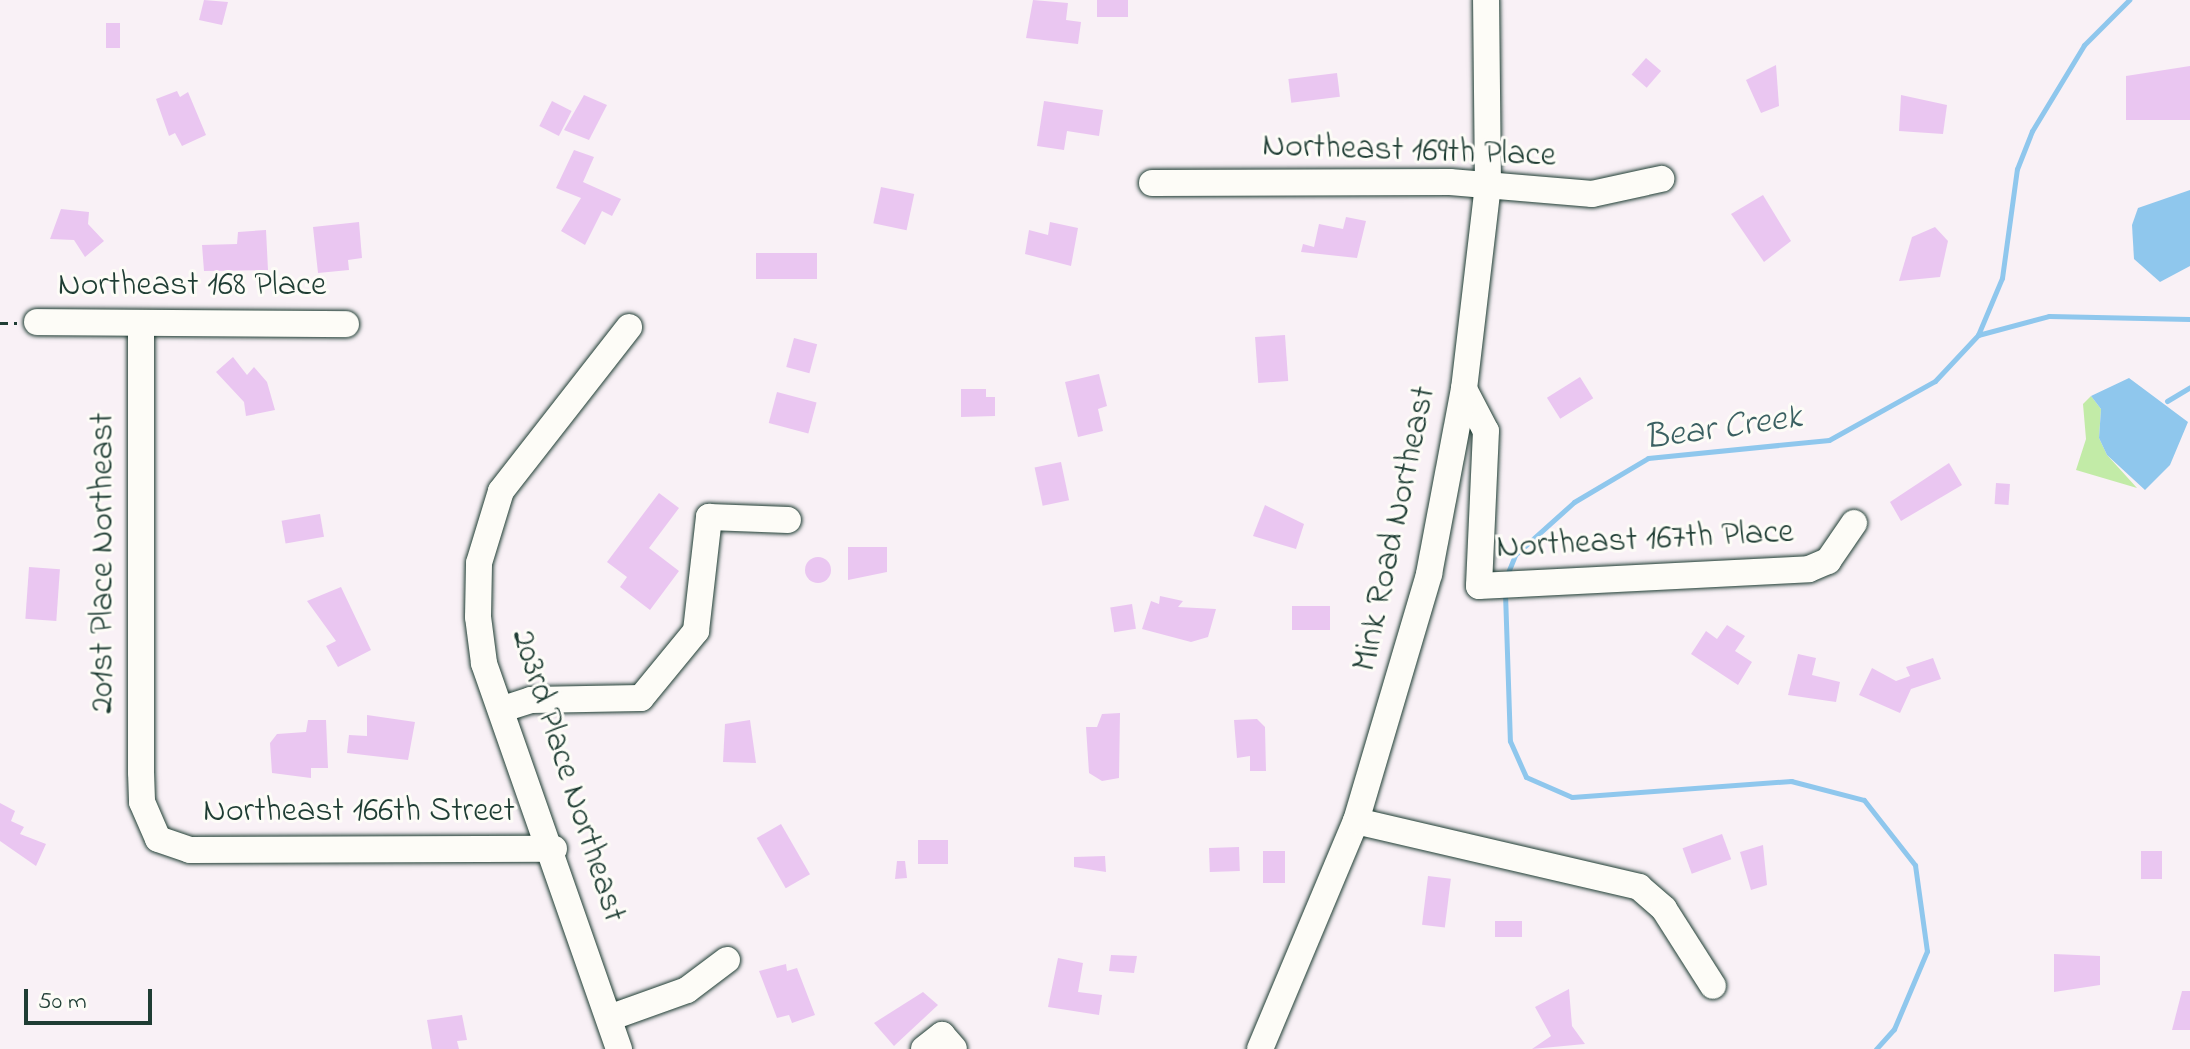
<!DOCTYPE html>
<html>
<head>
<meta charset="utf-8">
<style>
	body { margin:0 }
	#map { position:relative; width:2190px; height:1049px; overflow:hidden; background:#f9f1f6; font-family:"Indie Flower",sans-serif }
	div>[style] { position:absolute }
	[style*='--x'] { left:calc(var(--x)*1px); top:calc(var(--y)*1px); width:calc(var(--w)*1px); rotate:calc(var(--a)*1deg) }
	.green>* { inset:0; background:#c2eba7 }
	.water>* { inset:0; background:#8fc7ed }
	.stream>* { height:5px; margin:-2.5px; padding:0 2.5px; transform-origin:2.5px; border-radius:2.5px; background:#8fc7ed }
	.building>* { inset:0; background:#eac6f1; transform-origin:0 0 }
	.round { border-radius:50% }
	.path>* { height:3px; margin-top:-1.5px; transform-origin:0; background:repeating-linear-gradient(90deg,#1f3d34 0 8px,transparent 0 14px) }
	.roads { filter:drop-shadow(0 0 2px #1f3d34) drop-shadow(0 0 2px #1f3d34) }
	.minor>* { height:26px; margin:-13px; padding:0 13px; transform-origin:13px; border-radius:13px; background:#fdfcf7 }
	span { translate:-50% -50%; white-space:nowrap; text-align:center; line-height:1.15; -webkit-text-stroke:6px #fdfcf7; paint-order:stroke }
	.street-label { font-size:34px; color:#1f3d34 }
	.water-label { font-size:36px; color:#3b6062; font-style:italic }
	.scale { position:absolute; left:24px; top:989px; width:128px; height:36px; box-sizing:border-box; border:4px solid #1f3d34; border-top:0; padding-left:10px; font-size:24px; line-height:28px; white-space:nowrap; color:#1f3d34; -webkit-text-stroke:6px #fdfcf7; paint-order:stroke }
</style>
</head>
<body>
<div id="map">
	<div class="green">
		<div style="clip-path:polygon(2091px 396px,2101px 409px,2099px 438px,2107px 455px,2137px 488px,2076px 470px,2086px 439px,2083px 404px)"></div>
	</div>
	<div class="water">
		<div style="clip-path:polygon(2190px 190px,2190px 266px,2160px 282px,2134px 259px,2132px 225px,2138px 208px)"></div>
		<div style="clip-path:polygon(2129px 378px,2188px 422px,2170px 465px,2145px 490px,2107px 455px,2099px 438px,2101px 409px,2091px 396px)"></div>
	</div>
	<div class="stream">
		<div style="--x:1978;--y:335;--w:73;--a:-15"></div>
		<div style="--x:2049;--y:316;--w:141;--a:1.2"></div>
		<div style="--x:2167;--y:401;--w:27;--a:-31"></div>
		<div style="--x:1507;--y:575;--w:22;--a:-68"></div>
		<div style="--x:1515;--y:555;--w:79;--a:-41.9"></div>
		<div style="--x:1574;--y:502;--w:86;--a:-30.7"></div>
		<div style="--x:1648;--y:458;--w:182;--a:-5.7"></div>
		<div style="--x:1829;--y:440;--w:121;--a:-29.1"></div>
		<div style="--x:1935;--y:381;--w:63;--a:-46.9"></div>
		<div style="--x:1978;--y:335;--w:62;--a:-67.2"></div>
		<div style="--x:2002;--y:278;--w:110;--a:-82.2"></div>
		<div style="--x:2017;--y:169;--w:41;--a:-68.5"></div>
		<div style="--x:2032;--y:131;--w:100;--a:-58.8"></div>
		<div style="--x:2084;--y:45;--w:64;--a:-45"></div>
		<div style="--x:1505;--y:593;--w:148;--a:88.1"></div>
		<div style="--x:1510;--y:741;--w:39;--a:66"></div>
		<div style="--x:1526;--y:777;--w:50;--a:23.5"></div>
		<div style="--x:1572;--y:797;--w:220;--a:-4.2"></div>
		<div style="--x:1791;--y:781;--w:75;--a:14.6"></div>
		<div style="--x:1864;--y:800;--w:83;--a:51.9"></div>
		<div style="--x:1915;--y:865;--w:87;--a:82.1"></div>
		<div style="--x:1927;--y:951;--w:85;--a:112.9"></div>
		<div style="--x:1894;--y:1029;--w:27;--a:132"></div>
	</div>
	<div class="building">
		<div style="clip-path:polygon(204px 0,228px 2px,222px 25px,199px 20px)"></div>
		<div style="clip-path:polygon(1033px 0,1068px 3px,1066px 20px,1081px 22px,1078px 44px,1026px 38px)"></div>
		<div style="left:1097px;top:0;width:31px;height:17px"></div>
		<div style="left:106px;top:23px;width:14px;height:25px"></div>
		<div style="left:1646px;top:58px;width:20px;height:22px;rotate:41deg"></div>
		<div style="clip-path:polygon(1776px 65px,1779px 106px,1761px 113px,1746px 80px)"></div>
		<div style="clip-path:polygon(2190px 66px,2190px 120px,2126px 120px,2126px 76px)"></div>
		<div style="left:1337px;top:73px;width:24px;height:49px;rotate:83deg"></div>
		<div style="clip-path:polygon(177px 91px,180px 97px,188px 92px,206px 135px,182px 146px,175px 133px,169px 136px,156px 99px)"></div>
		<div style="clip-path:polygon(584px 95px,607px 105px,589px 140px,564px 130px)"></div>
		<div style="clip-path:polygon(1901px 95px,1947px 105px,1943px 134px,1899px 131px)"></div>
		<div style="left:552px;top:101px;width:22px;height:28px;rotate:27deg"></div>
		<div style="clip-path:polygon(1044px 101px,1103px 110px,1099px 136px,1067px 131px,1064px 150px,1037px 146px)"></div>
		<div style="clip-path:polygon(574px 150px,594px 157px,583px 182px,621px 199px,612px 216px,602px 211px,585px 245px,561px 231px,581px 198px,556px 188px)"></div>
		<div style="left:881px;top:187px;width:34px;height:37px;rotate:12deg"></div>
		<div style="clip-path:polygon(1763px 195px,1791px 241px,1764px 262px,1731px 214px)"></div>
		<div style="clip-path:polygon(61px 209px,89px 212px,88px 224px,104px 241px,85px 257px,74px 240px,50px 239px)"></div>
		<div style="clip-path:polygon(1346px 217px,1366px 221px,1357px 258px,1301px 252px,1303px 244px,1314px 247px,1319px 224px,1343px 229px)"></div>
		<div style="clip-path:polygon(359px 222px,362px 258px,348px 260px,349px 270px,318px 273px,313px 227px)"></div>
		<div style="clip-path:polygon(1050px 222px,1078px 228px,1071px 266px,1025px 254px,1029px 230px,1048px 235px)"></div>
		<div style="clip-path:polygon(1935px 227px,1948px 241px,1940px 277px,1899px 281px,1912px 237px)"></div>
		<div style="clip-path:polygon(266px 230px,268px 270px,204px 271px,202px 245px,237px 244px,238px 232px)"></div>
		<div style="left:756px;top:253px;width:61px;height:26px"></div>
		<div style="left:1285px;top:335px;width:46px;height:30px;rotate:86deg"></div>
		<div style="left:794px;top:338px;width:24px;height:30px;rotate:15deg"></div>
		<div style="clip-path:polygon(233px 357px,247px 375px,254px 367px,267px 382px,275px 410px,246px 416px,244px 402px,216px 372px)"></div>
		<div style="clip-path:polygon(1099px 374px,1107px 406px,1098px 409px,1103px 431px,1078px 437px,1065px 382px)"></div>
		<div style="left:1580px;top:377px;width:25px;height:39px;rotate:58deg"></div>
		<div style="clip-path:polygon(961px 389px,986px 389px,986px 397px,995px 397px,995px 416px,961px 417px)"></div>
		<div style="left:777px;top:392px;width:41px;height:32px;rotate:15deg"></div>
		<div style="left:1061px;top:462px;width:39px;height:27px;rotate:78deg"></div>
		<div style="clip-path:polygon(1949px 463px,1962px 485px,1901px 521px,1890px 502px)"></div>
		<div style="left:1996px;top:483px;width:14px;height:21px;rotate:4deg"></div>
		<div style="clip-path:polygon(659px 493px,679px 508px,649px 548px,679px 571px,650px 610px,620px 587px,627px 577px,607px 562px)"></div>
		<div style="clip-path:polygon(1265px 505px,1304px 524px,1296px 549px,1253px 536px)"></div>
		<div style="left:320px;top:514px;width:23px;height:39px;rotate:80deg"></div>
		<div style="clip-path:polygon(848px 547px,887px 547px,887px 572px,848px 580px)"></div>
		<div class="round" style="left:805px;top:557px;width:26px;height:26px"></div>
		<div style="left:29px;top:567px;width:31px;height:52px;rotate:4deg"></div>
		<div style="clip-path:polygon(341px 587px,371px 650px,338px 667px,326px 646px,336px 641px,307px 601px)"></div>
		<div style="clip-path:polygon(1160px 596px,1183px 601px,1178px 607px,1216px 609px,1208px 637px,1191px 642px,1142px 629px,1151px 601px,1159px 604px)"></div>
		<div style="left:1132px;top:604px;width:25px;height:22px;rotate:81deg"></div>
		<div style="left:1292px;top:606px;width:38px;height:24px"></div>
		<div style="clip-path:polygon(1727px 625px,1745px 636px,1735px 651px,1752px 662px,1738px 685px,1691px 654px,1706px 631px,1717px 639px)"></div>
		<div style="clip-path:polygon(1798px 654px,1816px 658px,1812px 675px,1840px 682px,1836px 702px,1788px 695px)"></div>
		<div style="clip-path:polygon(1933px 658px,1941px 679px,1911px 689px,1900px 713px,1859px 695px,1872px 668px,1896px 681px,1910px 676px,1906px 667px)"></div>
		<div style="clip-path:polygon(1120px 713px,1119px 778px,1102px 781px,1089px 773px,1086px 727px,1097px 727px,1102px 714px)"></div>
		<div style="clip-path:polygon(367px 715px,415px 722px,408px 760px,347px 753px,349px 735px,367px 736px)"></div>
		<div style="clip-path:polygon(1257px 719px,1265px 727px,1266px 771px,1250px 771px,1250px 756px,1237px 758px,1234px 720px)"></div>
		<div style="clip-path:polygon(308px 720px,326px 720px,328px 768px,311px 768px,311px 778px,272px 773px,270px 743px,277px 734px,306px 732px)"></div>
		<div style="clip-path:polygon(750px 720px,756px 763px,723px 762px,725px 724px)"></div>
		<div style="clip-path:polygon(0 803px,15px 811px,11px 821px,24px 827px,20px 834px,46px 844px,36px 866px,0 841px)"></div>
		<div style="left:781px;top:824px;width:58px;height:28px;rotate:60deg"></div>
		<div style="left:1722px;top:834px;width:27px;height:42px;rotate:70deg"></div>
		<div style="left:918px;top:840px;width:30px;height:24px"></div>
		<div style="clip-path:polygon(1763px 845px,1767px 885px,1751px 890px,1740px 852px)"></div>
		<div style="left:1239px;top:847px;width:24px;height:30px;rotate:88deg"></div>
		<div style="left:1263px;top:851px;width:22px;height:32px"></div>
		<div style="left:2141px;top:851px;width:21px;height:28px"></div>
		<div style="clip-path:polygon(1105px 856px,1106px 872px,1074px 867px,1074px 857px)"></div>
		<div style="clip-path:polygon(897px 861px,905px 861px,907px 878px,895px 879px)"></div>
		<div style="left:1428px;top:876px;width:23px;height:49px;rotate:7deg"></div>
		<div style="left:1495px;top:921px;width:27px;height:16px"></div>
		<div style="clip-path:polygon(2054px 954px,2100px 956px,2100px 985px,2054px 992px)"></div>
		<div style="clip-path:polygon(1111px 955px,1137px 956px,1134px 973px,1109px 971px)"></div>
		<div style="clip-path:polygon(1058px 958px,1083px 963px,1078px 992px,1102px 995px,1099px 1015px,1048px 1007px)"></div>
		<div style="clip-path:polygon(786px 964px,787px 971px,797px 968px,815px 1015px,792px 1023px,789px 1015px,777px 1018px,759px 971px)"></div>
		<div style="clip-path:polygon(1569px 989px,1572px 1026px,1585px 1044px,1532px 1049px,1551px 1036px,1535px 1007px)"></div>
		<div style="clip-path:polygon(2182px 991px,2190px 991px,2190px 1030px,2172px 1030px)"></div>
		<div style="clip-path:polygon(923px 992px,938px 1005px,894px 1046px,874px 1023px)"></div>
		<div style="clip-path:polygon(462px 1015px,467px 1040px,457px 1041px,459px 1049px,432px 1049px,427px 1020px)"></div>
	</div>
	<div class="path">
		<div style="--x:0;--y:323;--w:17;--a:0"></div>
	</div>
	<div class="roads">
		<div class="minor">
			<div style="--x:1152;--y:183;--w:298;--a:-0.2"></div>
			<div style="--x:1450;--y:182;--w:143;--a:4.8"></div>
			<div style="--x:1592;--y:194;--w:71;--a:-12.3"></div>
			<div style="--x:37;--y:322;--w:309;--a:0.4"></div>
			<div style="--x:141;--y:324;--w:448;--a:90"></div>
			<div style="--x:141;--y:772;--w:30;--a:88"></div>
			<div style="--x:142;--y:802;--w:40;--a:66.6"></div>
			<div style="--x:158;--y:839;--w:34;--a:19"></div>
			<div style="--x:190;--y:850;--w:364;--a:-0.2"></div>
			<div style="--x:1464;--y:389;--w:47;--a:62.4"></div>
			<div style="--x:1486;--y:431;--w:155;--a:92.6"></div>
			<div style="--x:1479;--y:586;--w:330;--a:-2.9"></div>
			<div style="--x:1809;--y:569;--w:21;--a:-23"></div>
			<div style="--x:1828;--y:561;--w:46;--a:-55.6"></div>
			<div style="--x:503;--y:709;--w:29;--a:-18"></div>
			<div style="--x:531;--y:700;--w:110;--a:-1"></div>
			<div style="--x:641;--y:698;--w:87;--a:-50.6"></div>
			<div style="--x:696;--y:631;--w:115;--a:-83.5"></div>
			<div style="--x:709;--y:517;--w:79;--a:2.2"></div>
			<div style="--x:1356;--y:821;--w:291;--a:13.1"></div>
			<div style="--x:1639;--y:887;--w:33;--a:41"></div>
			<div style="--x:1664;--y:909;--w:91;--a:57.5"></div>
			<div style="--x:609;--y:1018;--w:83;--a:-19.7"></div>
			<div style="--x:687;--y:990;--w:50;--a:-36.9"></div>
			<div style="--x:619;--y:1049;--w:409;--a:-109.3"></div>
			<div style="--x:484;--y:663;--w:46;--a:-97.4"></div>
			<div style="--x:478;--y:617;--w:54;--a:-88.9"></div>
			<div style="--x:479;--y:563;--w:75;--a:-73"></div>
			<div style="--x:501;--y:491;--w:208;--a:-52"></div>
			<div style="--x:924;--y:1049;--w:23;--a:-38"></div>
			<div style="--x:942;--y:1035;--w:18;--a:49"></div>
			<div style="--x:1260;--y:1049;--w:247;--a:-67.2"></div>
			<div style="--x:1356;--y:821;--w:258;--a:-73.5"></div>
			<div style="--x:1429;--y:574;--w:188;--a:-79.3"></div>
			<div style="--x:1464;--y:389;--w:204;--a:-83.3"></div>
			<div style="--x:1488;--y:186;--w:186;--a:-90.6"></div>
		</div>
	</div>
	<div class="street-label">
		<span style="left:1409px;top:152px;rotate:2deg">Northeast 169th Place</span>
		<span style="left:192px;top:287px">Northeast 168 Place</span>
		<span style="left:1396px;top:529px;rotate:-78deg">Mink Road Northeast</span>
		<span style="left:1645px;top:541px;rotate:-3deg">Northeast 167th Place</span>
		<span style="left:104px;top:563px;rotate:-90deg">201st Place Northeast</span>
		<span style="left:567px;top:776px;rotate:72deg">203rd Place Northeast</span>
		<span style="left:359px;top:813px">Northeast 166th Street</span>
	</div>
	<div class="water-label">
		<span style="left:1723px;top:429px;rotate:-8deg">Bear Creek</span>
	</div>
	<div class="scale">50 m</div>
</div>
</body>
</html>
